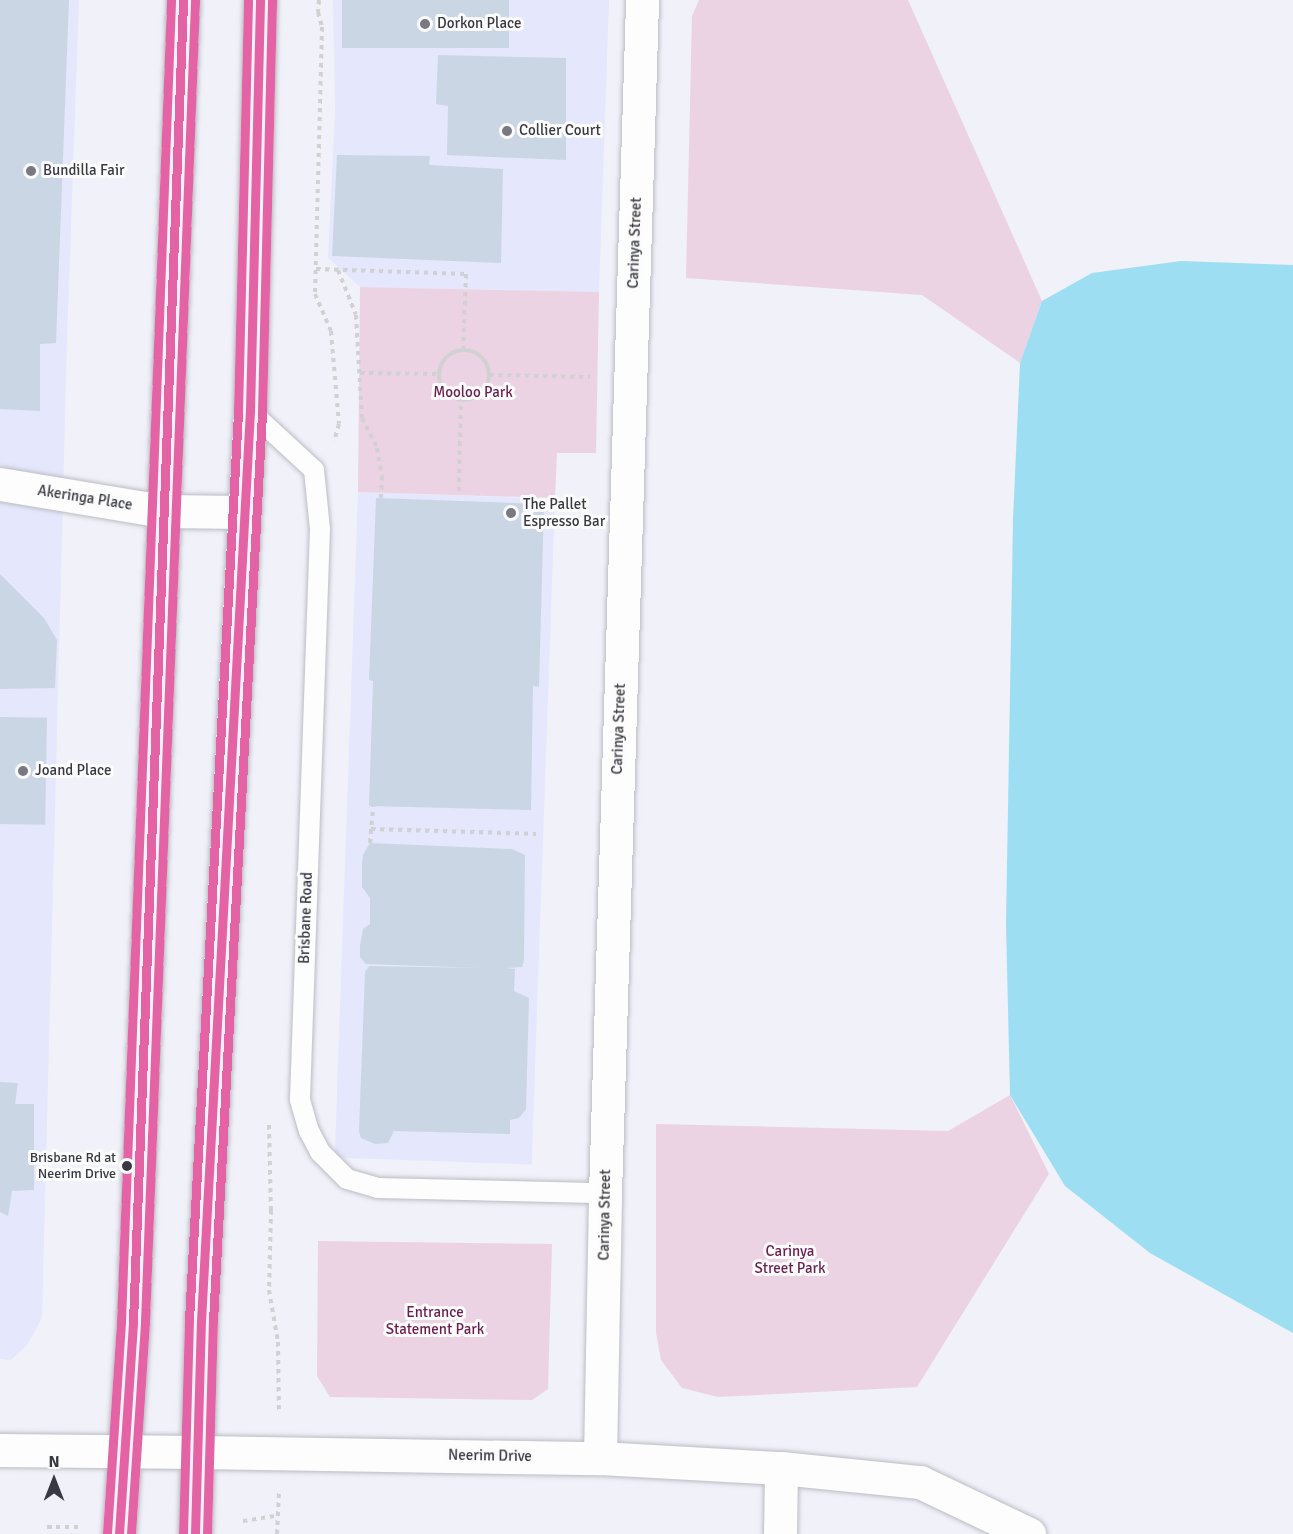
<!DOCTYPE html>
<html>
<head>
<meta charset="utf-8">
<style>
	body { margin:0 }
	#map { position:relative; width:1293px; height:1534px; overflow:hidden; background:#f0f1f9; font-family:Signika,sans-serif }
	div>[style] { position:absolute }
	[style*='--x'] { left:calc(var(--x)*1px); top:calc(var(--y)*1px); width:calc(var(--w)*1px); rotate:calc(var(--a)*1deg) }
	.built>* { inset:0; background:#e5e7fc; transform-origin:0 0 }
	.green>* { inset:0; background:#ebd3e4 }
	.water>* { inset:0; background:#9ddef3 }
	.building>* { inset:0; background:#cbd6e4; transform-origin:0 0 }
	.path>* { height:4px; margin-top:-2px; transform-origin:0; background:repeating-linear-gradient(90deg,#d1d1d4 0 4.5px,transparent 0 9px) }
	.path>.ring { margin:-2px; padding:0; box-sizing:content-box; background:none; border:4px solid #d1d1d4; border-radius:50% }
	.roads { filter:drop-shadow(0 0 2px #bbbcc4) drop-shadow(0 0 2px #bbbcc4) }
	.service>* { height:20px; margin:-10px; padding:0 10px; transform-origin:10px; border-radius:10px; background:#fdfdfe }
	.minor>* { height:33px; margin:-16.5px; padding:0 16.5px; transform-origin:16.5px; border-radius:16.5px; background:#fdfdfe }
	.tertiary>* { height:33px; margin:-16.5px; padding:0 16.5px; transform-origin:16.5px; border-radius:16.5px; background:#fdfdfe }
	.primary>* { height:33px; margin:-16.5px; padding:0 16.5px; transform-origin:16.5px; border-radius:16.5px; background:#f4f2f7 }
	.bus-1>* { height:9px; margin:-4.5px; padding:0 4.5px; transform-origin:4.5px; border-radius:4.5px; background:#e463a4 }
	.bus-2>* { height:9px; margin:-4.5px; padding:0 4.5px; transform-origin:4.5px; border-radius:4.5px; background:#e463a4 }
	.bus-3>* { height:9px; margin:-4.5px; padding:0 4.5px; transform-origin:4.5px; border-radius:4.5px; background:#e463a4 }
	.dots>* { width:16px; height:16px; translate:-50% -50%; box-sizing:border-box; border:3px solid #fcfcfc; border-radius:50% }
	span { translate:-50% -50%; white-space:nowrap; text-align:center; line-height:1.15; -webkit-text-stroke:6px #fcfcfc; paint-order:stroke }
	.bus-label { font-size:14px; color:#383942 }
	.right { translate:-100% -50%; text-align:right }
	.poi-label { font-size:15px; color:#383942 }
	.left { translate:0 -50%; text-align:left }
	.street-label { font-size:15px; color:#383942 }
	.park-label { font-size:15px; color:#6c1d50 }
	.north { position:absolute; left:24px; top:1450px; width:60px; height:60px; -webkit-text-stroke:4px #fcfcfc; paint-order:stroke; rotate:0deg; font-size:16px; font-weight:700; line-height:24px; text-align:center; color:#383942 }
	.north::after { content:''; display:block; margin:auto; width:21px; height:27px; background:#383942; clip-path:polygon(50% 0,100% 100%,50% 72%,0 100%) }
</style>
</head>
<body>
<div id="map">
	<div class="built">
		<div style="clip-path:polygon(0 0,79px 0,67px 339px,42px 1318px,27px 1345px,11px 1360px,0 1359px)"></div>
		<div style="clip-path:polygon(333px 0,609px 0,599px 292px,360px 287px,328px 258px,335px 111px)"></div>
		<div style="left:358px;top:492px;width:197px;height:666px;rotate:2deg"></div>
	</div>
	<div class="green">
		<div style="clip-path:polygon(699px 0,908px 0,1042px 301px,1020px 363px,922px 295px,686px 278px,692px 16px)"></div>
		<div style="clip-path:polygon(360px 287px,599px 292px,596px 453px,557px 453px,555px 498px,358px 492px)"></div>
		<div style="clip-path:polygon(1010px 1095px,1049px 1174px,917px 1387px,718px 1397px,682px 1388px,661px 1360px,656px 1333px,656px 1124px,948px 1131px)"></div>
		<div style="clip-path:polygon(318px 1241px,552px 1244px,548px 1389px,532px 1400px,330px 1397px,317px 1376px)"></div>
	</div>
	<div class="water">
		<div style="clip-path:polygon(1181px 261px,1293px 265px,1293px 1333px,1150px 1253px,1065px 1186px,1010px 1095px,1006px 923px,1013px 520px,1020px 363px,1042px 301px,1092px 273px)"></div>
	</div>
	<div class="building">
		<div style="clip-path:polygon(0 0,69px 0,56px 343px,40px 344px,40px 411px,0 409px)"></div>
		<div style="left:342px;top:0;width:167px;height:48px"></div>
		<div style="clip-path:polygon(438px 55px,566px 58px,566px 160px,447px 155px,448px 106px,436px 104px)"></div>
		<div style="clip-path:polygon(337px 155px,430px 156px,429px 165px,503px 169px,501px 263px,332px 256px)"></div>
		<div style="clip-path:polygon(376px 498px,544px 504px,539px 687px,533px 686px,531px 810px,369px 806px,373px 681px,369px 680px)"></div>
		<div style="clip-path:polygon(0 574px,44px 618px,57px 640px,55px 688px,0 689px)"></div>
		<div style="left:0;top:717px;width:47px;height:107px;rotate:1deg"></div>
		<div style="clip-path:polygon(370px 843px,512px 849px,525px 855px,524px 960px,522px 967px,506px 968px,515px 969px,514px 991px,529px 998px,526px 1109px,519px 1118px,510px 1120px,510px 1134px,394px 1131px,388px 1143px,375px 1144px,361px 1138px,359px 1131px,365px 972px,369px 966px,481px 968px,366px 964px,360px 957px,360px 946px,363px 929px,370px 924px,370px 898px,362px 887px,362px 864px,363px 855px)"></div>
		<div style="clip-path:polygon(0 1082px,18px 1083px,15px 1104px,34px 1104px,34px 1190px,12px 1191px,8px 1216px,0 1212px)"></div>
	</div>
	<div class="path">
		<div style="--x:319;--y:0;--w:12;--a:95"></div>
		<div style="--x:318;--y:12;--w:16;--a:75"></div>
		<div style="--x:322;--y:27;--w:267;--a:91.5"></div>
		<div style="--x:315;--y:294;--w:40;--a:66.6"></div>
		<div style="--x:331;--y:331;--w:93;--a:85.1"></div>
		<div style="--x:339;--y:424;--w:18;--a:106"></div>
		<div style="--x:316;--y:269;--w:150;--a:1.9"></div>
		<div style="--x:466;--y:274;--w:75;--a:92.3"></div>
		<div style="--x:338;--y:270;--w:48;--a:68.2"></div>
		<div style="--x:356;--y:315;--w:103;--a:86.7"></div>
		<div style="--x:362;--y:418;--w:34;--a:63"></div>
		<div style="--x:377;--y:448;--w:28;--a:80"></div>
		<div style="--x:382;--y:476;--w:22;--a:93"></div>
		<div class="ring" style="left:439px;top:350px;width:46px;height:46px"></div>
		<div style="--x:360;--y:373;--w:78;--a:0.7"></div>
		<div style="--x:489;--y:375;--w:101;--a:1.1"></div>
		<div style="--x:459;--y:491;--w:92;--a:-88.8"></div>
		<div style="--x:371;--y:829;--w:165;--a:1.7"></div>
		<div style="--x:370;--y:843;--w:37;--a:-85"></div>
		<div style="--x:269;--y:1125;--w:85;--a:88.7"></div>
		<div style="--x:271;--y:1210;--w:80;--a:91.4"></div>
		<div style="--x:269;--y:1290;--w:53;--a:80.2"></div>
		<div style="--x:278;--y:1342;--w:71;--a:89.2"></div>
		<div style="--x:243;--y:1521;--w:36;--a:-9"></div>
		<div style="--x:47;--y:1527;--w:31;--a:0"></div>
		<div style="--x:277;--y:1534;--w:41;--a:-87.2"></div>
	</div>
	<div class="roads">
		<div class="service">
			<div style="--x:250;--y:411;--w:87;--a:42.7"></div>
			<div style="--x:314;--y:470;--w:59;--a:84.2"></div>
			<div style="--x:320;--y:529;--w:571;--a:92.01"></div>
			<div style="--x:300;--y:1100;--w:32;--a:74"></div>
			<div style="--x:309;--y:1131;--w:24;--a:62"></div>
			<div style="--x:320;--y:1152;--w:38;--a:45"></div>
			<div style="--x:347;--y:1179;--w:32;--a:16"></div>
			<div style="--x:378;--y:1188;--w:227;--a:1.3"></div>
		</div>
		<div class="minor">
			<div style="--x:0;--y:484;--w:165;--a:9.4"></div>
			<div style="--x:163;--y:511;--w:80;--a:0.7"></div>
			<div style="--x:198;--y:1452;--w:402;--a:0.9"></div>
			<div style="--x:600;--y:1458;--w:181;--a:3.2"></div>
			<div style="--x:781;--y:1468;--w:140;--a:5.8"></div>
			<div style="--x:920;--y:1482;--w:121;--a:25.5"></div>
			<div style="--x:600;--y:1458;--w:265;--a:-88.9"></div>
			<div style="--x:605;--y:1193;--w:1194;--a:-88.22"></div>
			<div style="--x:780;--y:1534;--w:66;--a:-89.1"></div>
		</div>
		<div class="tertiary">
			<div style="--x:0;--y:1450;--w:198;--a:0.6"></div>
		</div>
		<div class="primary">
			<div style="--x:119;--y:1534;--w:212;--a:-86.2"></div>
			<div style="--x:133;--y:1322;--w:1323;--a:-87.83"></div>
			<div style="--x:195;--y:1534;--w:213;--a:-88.4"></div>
			<div style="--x:201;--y:1321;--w:911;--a:-86.92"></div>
			<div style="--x:250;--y:411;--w:411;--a:-88.6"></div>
		</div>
	</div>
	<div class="bus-1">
		<div style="--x:119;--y:1534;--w:212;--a:-86.2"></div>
		<div style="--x:133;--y:1322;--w:1323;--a:-87.83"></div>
		<div style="--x:195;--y:1534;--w:213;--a:-88.4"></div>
		<div style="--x:201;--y:1321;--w:911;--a:-86.92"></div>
		<div style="--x:250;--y:411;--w:411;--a:-88.6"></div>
	</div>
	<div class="bus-2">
		<div style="--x:131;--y:1534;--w:212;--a:-86.2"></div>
		<div style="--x:145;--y:1322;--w:1323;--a:-87.83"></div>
		<div style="--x:207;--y:1534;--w:213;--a:-88.4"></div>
		<div style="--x:213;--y:1321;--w:910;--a:-86.91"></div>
		<div style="--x:262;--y:412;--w:412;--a:-88.6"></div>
	</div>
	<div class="bus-3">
		<div style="--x:107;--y:1533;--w:212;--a:-86.2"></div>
		<div style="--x:121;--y:1321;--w:1322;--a:-87.83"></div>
		<div style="--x:183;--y:1534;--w:214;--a:-88.4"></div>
		<div style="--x:189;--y:1320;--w:910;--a:-86.91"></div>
		<div style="--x:238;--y:411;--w:411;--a:-88.6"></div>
	</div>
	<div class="dots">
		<div style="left:425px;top:24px;background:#787982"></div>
		<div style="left:507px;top:131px;background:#787982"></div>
		<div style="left:31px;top:171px;background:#787982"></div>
		<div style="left:511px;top:513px;background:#787982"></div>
		<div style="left:23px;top:771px;background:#787982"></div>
		<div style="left:127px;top:1166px;background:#383942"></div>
	</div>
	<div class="bus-label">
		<span class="right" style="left:116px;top:1166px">Brisbane Rd at<br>Neerim Drive</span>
	</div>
	<div class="poi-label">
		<span class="left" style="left:437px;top:24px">Dorkon Place</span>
		<span class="left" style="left:519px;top:131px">Collier Court</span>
		<span class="left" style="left:43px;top:171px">Bundilla Fair</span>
		<span class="left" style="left:523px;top:513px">The Pallet<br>Espresso Bar</span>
		<span class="left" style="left:35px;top:771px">Joand Place</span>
	</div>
	<div class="street-label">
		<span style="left:635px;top:243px;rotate:-88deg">Carinya Street</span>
		<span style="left:85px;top:498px;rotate:9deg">Akeringa Place</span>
		<span style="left:619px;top:729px;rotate:-88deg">Carinya Street</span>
		<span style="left:306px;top:918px;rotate:-88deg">Brisbane Road</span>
		<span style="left:605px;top:1215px;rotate:-89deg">Carinya Street</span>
		<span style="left:490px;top:1456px;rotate:1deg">Neerim Drive</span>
	</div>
	<div class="park-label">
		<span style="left:473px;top:393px">Mooloo Park</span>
		<span style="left:790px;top:1260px">Carinya<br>Street Park</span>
		<span style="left:435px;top:1321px">Entrance<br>Statement Park</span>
	</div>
	<div class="north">N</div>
</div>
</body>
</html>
